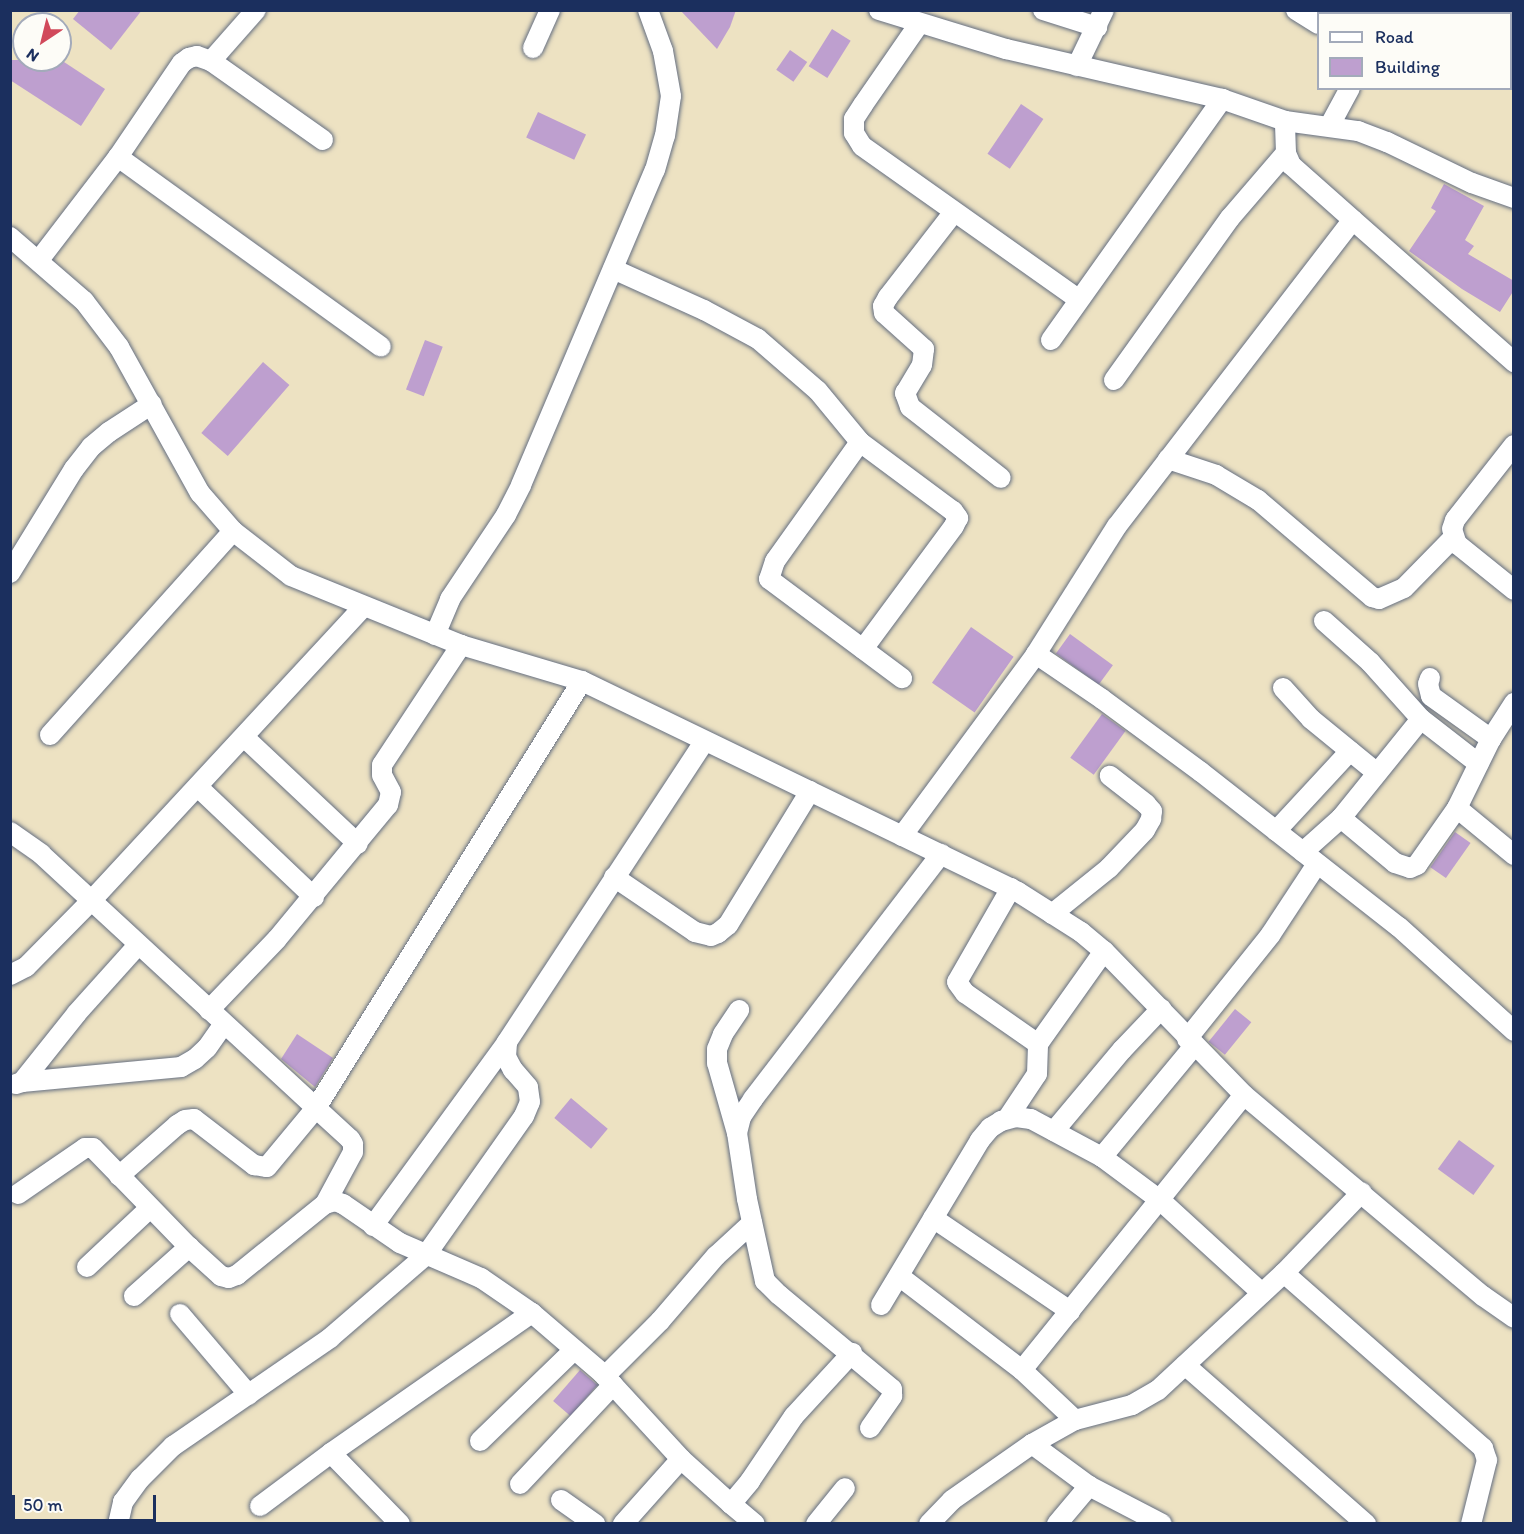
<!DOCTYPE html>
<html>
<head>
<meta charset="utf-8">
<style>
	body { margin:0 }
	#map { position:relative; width:1524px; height:1534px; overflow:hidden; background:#ede2c2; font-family:Itim,sans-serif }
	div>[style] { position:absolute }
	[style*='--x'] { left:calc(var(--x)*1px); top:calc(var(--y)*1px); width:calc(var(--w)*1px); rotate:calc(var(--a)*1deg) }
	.building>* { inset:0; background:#be9fcf; transform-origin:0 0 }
	.roads { filter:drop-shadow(0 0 2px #646e81) drop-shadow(0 0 2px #646e81) }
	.minor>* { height:20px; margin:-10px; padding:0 10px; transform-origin:10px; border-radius:10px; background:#fff }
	span { translate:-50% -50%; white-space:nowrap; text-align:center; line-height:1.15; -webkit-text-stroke:5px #fdfcf7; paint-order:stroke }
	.frame { position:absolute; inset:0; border:12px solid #1b2f5e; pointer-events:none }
	.legend { position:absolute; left:1317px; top:12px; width:195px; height:78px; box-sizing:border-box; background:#fdfcf7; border:2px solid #a3aaba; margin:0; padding:8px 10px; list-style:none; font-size:18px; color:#1b2f5e }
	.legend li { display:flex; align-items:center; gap:12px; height:30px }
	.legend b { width:30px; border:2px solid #a3aaba }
	.north { position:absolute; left:12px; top:12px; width:60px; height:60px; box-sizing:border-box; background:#fdfcf7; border:2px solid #a3aaba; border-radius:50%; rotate:215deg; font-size:16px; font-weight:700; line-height:24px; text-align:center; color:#1b2f5e }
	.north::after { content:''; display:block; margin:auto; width:21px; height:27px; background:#d1495b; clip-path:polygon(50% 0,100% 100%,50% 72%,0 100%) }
	.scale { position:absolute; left:12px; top:1495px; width:144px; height:27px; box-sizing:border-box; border:3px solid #1b2f5e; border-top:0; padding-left:8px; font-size:18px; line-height:21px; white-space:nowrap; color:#1b2f5e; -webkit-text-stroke:4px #fdfcf7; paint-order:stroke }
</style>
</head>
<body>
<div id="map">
	<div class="building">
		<div style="clip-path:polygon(80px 10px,142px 10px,111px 50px,73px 19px)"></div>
		<div style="clip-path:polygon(680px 10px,736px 10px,730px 27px,717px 49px)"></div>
		<div style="left:832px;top:29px;width:22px;height:44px;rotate:32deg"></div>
		<div style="left:790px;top:50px;width:21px;height:24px;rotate:35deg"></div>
		<div style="clip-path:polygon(10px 60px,61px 60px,105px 89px,81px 126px,10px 80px)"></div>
		<div style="left:1021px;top:104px;width:27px;height:60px;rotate:34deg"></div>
		<div style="left:538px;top:112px;width:53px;height:28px;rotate:25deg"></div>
		<div style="clip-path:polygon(1444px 184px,1484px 206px,1465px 240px,1474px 246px,1468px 254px,1514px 281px,1514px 290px,1500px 312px,1462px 289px,1409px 251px,1436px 211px,1431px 208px)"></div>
		<div style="left:425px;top:340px;width:19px;height:53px;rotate:21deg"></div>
		<div style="left:263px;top:362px;width:35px;height:94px;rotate:41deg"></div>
		<div style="left:971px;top:627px;width:52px;height:68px;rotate:35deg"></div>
		<div style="left:1070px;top:634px;width:53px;height:24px;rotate:36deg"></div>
		<div style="left:1102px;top:714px;width:29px;height:54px;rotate:36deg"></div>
		<div style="left:1455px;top:832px;width:19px;height:43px;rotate:35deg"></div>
		<div style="left:1235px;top:1009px;width:21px;height:42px;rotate:39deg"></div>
		<div style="clip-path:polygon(297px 1034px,333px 1058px,315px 1087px,281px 1059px)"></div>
		<div style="left:571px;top:1098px;width:48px;height:26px;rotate:40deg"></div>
		<div style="left:1459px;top:1140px;width:44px;height:36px;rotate:36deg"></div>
		<div style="left:580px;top:1370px;width:23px;height:41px;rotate:41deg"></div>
	</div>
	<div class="roads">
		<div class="minor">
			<div style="--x:879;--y:10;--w:133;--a:17.1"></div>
			<div style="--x:1006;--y:49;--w:222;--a:13"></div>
			<div style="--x:1222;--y:99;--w:67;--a:19.2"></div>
			<div style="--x:1285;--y:121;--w:74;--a:7.8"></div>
			<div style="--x:1358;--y:131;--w:31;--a:21"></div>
			<div style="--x:1387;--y:142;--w:94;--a:25.8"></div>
			<div style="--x:1472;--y:183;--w:45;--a:19.7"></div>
			<div style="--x:1043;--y:10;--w:57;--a:17.5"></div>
			<div style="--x:1296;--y:10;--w:26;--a:32"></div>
			<div style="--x:1392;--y:14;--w:4;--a:-76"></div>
			<div style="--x:919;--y:24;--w:98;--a:124.7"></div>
			<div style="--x:863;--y:105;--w:17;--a:123"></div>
			<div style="--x:854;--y:119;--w:14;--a:90"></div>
			<div style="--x:854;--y:133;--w:15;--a:58"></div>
			<div style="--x:862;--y:146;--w:265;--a:35.3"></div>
			<div style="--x:533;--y:48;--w:42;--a:-65.9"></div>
			<div style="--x:211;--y:61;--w:68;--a:-48.6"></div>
			<div style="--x:1077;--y:66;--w:62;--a:-64.3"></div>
			<div style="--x:1330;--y:125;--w:42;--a:-61.6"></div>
			<div style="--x:118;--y:157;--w:324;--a:35.8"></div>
			<div style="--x:954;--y:212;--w:108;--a:127.8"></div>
			<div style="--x:888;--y:297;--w:10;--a:119"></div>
			<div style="--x:883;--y:306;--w:7;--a:82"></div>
			<div style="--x:884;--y:313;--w:54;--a:42"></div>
			<div style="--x:924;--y:349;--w:16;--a:97"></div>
			<div style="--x:922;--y:365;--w:33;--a:121"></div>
			<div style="--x:905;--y:393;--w:15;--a:70"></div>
			<div style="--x:910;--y:407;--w:115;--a:38"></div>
			<div style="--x:1353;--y:220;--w:215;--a:41.4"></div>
			<div style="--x:10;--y:237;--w:98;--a:40.9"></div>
			<div style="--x:84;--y:301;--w:58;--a:52.7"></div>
			<div style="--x:119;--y:347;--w:167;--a:61"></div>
			<div style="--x:200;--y:493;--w:50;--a:49"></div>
			<div style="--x:233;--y:531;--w:73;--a:37.8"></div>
			<div style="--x:291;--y:576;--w:183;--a:22.1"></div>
			<div style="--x:461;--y:645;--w:126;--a:16.6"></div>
			<div style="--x:582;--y:681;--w:484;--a:25.8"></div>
			<div style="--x:1018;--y:892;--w:75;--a:32.4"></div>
			<div style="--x:1081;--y:932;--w:30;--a:40"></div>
			<div style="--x:1104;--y:951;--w:201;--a:45.8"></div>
			<div style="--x:1244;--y:1095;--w:312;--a:40.1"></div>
			<div style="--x:1483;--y:1296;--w:38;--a:35"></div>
			<div style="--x:39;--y:260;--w:130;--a:-52.5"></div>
			<div style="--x:118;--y:157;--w:114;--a:-55.8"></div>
			<div style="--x:182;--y:63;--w:9;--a:-36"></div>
			<div style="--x:189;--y:58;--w:8;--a:-14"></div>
			<div style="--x:197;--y:56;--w:15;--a:20"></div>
			<div style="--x:211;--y:61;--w:137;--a:35.2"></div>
			<div style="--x:613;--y:269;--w:100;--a:24.3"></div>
			<div style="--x:704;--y:310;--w:61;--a:28.2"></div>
			<div style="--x:758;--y:339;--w:79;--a:40.9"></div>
			<div style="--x:818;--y:391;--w:66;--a:50.5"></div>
			<div style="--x:860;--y:442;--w:116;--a:36.6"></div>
			<div style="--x:953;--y:511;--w:9;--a:54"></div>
			<div style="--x:958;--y:518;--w:9;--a:117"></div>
			<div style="--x:954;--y:526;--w:153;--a:126.5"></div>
			<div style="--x:1051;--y:340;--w:296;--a:-54.6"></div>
			<div style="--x:1114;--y:380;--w:199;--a:-54.4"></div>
			<div style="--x:1230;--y:218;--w:86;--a:-49.3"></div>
			<div style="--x:860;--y:442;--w:146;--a:125.5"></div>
			<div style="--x:775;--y:561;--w:19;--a:108"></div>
			<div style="--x:769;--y:579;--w:166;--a:36.7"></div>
			<div style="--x:1514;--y:445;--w:95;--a:128.2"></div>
			<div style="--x:1455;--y:520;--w:9;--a:108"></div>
			<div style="--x:1452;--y:529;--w:16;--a:72"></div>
			<div style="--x:1457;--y:544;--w:73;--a:38.9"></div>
			<div style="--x:1168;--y:459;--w:51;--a:18.4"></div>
			<div style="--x:1216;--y:475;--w:49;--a:30.8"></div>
			<div style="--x:1258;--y:500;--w:150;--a:40.4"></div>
			<div style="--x:1372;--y:597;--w:7;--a:16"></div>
			<div style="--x:1379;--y:599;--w:27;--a:-24"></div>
			<div style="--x:1404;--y:588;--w:70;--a:-45.6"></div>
			<div style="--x:10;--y:573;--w:122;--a:-58.4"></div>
			<div style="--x:74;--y:469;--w:28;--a:-52"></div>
			<div style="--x:91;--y:447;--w:23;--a:-40"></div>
			<div style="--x:109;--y:432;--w:51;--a:-33.1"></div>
			<div style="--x:1324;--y:621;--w:62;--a:41.7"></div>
			<div style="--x:1370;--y:662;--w:76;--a:48.2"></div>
			<div style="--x:1421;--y:719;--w:73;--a:37.8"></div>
			<div style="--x:435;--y:635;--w:39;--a:-67"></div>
			<div style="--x:450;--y:599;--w:101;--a:-56.3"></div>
			<div style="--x:506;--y:515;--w:34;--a:-63"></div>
			<div style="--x:521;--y:485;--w:342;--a:-67"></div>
			<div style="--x:655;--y:170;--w:35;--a:-74"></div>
			<div style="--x:665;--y:136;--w:40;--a:-81.5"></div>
			<div style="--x:671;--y:96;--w:46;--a:-100.1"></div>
			<div style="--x:663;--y:51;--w:44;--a:-110.1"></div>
			<div style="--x:1036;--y:654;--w:80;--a:34.3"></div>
			<div style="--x:1102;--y:699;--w:123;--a:36.4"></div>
			<div style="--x:1201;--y:772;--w:251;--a:38.1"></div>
			<div style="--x:1399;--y:927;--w:155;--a:42.1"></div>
			<div style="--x:1430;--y:678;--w:6;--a:108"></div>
			<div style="--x:1428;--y:684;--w:12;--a:76"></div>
			<div style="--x:1431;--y:696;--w:74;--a:35.6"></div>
			<div style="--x:1283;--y:688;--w:42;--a:47.9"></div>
			<div style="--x:1311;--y:719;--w:85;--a:39.3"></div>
			<div style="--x:50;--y:735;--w:274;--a:-48.1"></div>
			<div style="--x:244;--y:737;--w:156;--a:43.2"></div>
			<div style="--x:198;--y:787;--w:160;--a:43.5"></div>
			<div style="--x:1457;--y:808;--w:74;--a:39.5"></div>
			<div style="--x:1341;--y:818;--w:70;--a:39.8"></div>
			<div style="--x:1395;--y:863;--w:16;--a:18"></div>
			<div style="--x:1410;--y:868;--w:8;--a:-23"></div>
			<div style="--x:1417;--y:865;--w:70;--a:-54.9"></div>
			<div style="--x:1457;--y:808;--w:77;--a:-63.8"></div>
			<div style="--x:1491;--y:739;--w:43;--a:-57.4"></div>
			<div style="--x:1276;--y:831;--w:109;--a:-47.2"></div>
			<div style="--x:10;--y:832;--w:38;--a:35"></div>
			<div style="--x:41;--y:854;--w:374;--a:42.7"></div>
			<div style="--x:316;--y:1108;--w:503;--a:-58.08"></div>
			<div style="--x:902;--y:836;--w:226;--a:-53.6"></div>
			<div style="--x:1036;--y:654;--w:151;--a:-57.7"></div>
			<div style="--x:1117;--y:526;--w:386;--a:-52.4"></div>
			<div style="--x:1353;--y:220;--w:83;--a:-138.4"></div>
			<div style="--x:1291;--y:165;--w:13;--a:-113"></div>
			<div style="--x:1286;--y:153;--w:32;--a:-92"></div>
			<div style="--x:1303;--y:852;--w:51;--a:-41.8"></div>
			<div style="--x:1341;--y:818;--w:127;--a:-51.1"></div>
			<div style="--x:614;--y:877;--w:98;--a:34.2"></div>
			<div style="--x:695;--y:932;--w:16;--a:14"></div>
			<div style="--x:711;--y:936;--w:8;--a:-23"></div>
			<div style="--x:718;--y:933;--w:13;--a:-39"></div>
			<div style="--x:728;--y:925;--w:157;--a:-58.5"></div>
			<div style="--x:1011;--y:888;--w:108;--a:119.9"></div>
			<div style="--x:957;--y:982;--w:14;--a:54"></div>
			<div style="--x:965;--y:993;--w:89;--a:34.9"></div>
			<div style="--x:1052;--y:914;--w:73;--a:-38.9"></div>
			<div style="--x:1109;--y:868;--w:52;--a:-46.5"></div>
			<div style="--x:1145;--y:830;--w:13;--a:-61"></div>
			<div style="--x:1151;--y:819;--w:8;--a:-83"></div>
			<div style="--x:1152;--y:811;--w:9;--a:-131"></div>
			<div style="--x:1146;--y:804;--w:46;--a:-142.1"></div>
			<div style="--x:10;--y:975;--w:18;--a:-27"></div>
			<div style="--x:26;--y:967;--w:93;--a:-45.4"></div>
			<div style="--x:91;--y:901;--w:401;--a:-47.2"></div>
			<div style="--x:209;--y:1010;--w:98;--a:-46.2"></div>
			<div style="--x:277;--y:939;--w:174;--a:-50.4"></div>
			<div style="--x:388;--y:805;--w:13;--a:-77"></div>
			<div style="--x:391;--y:792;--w:19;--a:-118"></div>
			<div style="--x:382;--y:775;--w:10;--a:-90"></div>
			<div style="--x:382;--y:765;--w:144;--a:-56.6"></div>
			<div style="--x:1187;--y:1039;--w:134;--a:-51.3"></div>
			<div style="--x:1271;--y:934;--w:84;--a:-56.7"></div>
			<div style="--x:22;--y:1082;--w:160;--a:-5.4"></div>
			<div style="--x:181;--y:1067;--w:16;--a:-30"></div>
			<div style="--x:195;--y:1059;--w:16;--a:-43"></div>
			<div style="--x:207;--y:1048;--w:29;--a:-55"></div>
			<div style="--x:16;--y:1084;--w:6;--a:-18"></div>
			<div style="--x:22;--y:1082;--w:88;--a:-51.4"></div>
			<div style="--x:77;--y:1013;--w:91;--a:-48.1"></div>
			<div style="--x:1007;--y:1119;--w:54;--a:-56.3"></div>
			<div style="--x:1037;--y:1074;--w:30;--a:-88"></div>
			<div style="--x:1038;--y:1044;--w:114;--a:-54.6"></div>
			<div style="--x:1054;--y:1131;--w:106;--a:-50"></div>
			<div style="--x:1122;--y:1050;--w:57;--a:-46.4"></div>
			<div style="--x:737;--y:1133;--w:73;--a:-105.9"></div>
			<div style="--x:717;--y:1063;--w:14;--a:-90"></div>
			<div style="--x:717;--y:1049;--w:16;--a:-68"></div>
			<div style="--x:723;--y:1034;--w:29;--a:-56"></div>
			<div style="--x:1102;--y:1157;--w:144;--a:-50.3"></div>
			<div style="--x:119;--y:1176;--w:77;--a:-41.3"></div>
			<div style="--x:177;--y:1125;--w:9;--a:-32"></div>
			<div style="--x:185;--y:1120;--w:9;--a:-6"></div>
			<div style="--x:194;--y:1119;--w:76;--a:37.5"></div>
			<div style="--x:254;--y:1165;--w:13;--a:9"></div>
			<div style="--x:267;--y:1167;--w:77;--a:-50.3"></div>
			<div style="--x:316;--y:1108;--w:46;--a:42.4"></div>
			<div style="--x:350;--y:1139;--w:6;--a:59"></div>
			<div style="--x:353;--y:1144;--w:8;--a:90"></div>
			<div style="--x:353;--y:1152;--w:59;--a:118.3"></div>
			<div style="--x:18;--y:1194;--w:81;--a:-34.5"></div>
			<div style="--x:85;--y:1148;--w:8;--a:0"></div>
			<div style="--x:93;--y:1148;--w:138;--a:45.9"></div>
			<div style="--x:189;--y:1247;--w:43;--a:42.2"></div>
			<div style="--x:221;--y:1276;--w:8;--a:14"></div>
			<div style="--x:229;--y:1278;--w:9;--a:-21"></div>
			<div style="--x:237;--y:1275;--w:113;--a:-38.9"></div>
			<div style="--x:325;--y:1204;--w:10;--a:-17"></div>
			<div style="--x:335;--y:1201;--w:9;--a:21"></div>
			<div style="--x:343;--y:1204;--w:69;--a:34.4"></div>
			<div style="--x:400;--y:1243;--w:88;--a:23.4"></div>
			<div style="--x:481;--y:1278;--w:62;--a:34.5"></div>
			<div style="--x:532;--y:1313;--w:92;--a:40.6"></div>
			<div style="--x:602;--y:1373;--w:117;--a:47.4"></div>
			<div style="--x:681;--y:1459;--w:67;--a:42"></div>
			<div style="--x:731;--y:1504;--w:30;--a:-50"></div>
			<div style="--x:750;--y:1481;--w:78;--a:-55.9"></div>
			<div style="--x:794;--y:1416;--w:86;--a:-47.4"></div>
			<div style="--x:933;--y:1218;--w:166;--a:34.2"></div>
			<div style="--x:373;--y:1226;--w:228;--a:-53.9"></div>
			<div style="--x:87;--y:1267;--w:85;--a:-43.1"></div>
			<div style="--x:1284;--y:1273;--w:265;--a:41.3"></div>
			<div style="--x:1483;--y:1448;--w:13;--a:72"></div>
			<div style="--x:1487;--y:1460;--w:66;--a:104"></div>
			<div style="--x:899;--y:1276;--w:155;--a:37.4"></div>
			<div style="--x:1022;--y:1370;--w:73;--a:43.3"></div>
			<div style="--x:134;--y:1296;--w:74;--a:-41.7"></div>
			<div style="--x:881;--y:1305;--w:192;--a:-59"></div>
			<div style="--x:980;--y:1140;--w:16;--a:-50"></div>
			<div style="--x:990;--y:1128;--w:13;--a:-32"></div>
			<div style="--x:1001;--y:1121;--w:16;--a:-15"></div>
			<div style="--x:1016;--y:1117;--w:15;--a:8"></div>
			<div style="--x:1031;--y:1119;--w:81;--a:28.2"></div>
			<div style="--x:1102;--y:1157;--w:72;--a:36.6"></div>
			<div style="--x:1160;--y:1200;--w:138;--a:42.4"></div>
			<div style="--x:180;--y:1314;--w:106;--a:49.6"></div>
			<div style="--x:1185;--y:1365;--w:241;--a:41.3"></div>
			<div style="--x:1022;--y:1370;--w:353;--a:-51.1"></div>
			<div style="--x:605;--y:1376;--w:78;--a:-45"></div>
			<div style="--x:660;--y:1321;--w:86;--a:-49.3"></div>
			<div style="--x:716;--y:1256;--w:49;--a:-42.5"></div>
			<div style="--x:870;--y:1428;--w:39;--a:-55"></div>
			<div style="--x:892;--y:1396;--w:7;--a:-90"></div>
			<div style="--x:892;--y:1389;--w:147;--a:-140.2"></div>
			<div style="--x:779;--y:1295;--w:20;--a:-135"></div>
			<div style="--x:765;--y:1281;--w:84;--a:-102.4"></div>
			<div style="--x:747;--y:1199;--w:67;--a:-98.6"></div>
			<div style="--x:737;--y:1133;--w:16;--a:-76"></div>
			<div style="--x:741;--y:1117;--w:22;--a:-56"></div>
			<div style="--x:753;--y:1099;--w:309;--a:-52.5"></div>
			<div style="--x:480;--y:1441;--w:131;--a:-44.1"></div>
			<div style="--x:1032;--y:1444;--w:71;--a:36.4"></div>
			<div style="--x:1089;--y:1486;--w:82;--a:27.5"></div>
			<div style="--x:520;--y:1484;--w:136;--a:-46.8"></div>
			<div style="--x:561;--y:1500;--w:42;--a:35.2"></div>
			<div style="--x:731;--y:1504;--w:31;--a:40"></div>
			<div style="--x:260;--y:1506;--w:89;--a:-36.7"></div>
			<div style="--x:118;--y:1524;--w:23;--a:-77"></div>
			<div style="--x:123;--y:1502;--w:29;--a:-54"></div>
			<div style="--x:140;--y:1479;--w:47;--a:-45"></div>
			<div style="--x:173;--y:1446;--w:191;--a:-34.5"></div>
			<div style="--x:330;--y:1338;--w:127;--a:-40.8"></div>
			<div style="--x:426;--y:1255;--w:170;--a:-54.8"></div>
			<div style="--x:524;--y:1116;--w:15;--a:-67"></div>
			<div style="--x:530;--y:1102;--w:15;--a:-98"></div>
			<div style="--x:528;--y:1087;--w:23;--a:-131"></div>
			<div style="--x:513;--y:1070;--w:15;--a:-118"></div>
			<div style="--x:506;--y:1057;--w:15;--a:-86"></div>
			<div style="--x:507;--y:1042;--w:359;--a:-56.7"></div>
			<div style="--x:400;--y:1524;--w:99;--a:-134.2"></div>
			<div style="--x:331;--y:1453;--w:245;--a:-34.9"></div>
			<div style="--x:623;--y:1524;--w:87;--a:-48.3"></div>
			<div style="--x:816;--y:1524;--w:46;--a:-51.1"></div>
			<div style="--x:929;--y:1524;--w:33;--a:-46"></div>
			<div style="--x:952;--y:1500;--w:98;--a:-35"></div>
			<div style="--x:1032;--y:1444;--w:49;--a:-29.2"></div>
			<div style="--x:1075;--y:1420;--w:59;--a:-14.7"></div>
			<div style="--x:1132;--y:1405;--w:30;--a:-30"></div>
			<div style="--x:1158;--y:1390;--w:172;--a:-42.9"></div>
			<div style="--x:1284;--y:1273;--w:112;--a:-46.1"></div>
			<div style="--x:1057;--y:1524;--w:50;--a:-49.9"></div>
		</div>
	</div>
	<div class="frame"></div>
	<ul class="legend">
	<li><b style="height:8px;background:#fff"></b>Road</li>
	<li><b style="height:16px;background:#be9fcf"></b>Building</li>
	</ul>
	<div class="north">N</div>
	<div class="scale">50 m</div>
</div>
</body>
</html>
